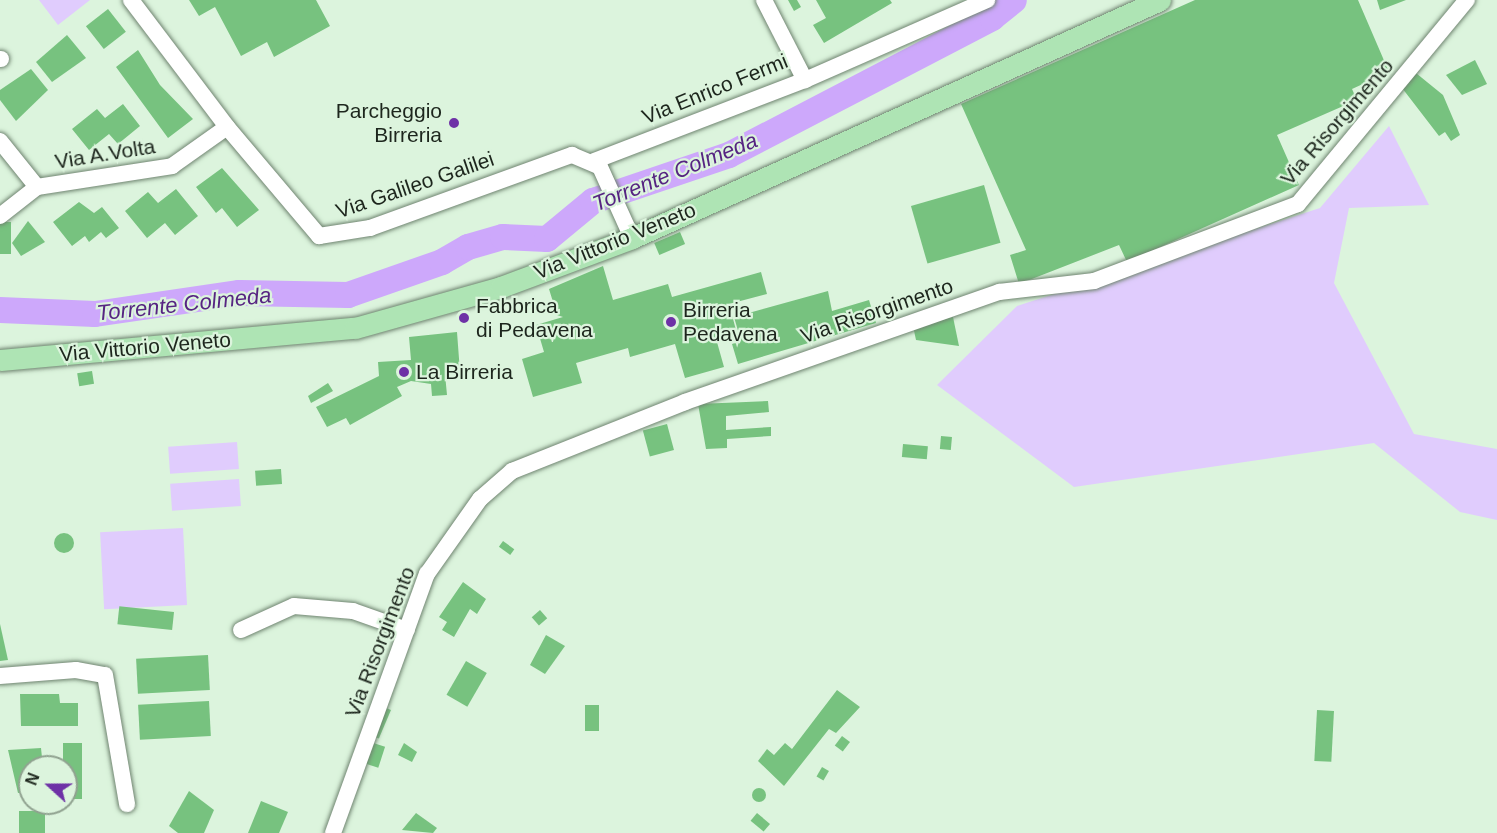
<!DOCTYPE html>
<html>
<head>
<meta charset="utf-8">
<style>
	body { margin:0 }
	#map { position:relative; width:1497px; height:833px; overflow:hidden; background:#dcf4dd; font-family:Helvetica,sans-serif }
	div>[style] { position:absolute }
	[style*='--x'] { left:calc(var(--x)*1px); top:calc(var(--y)*1px); width:calc(var(--w)*1px); rotate:calc(var(--a)*1deg) }
	.green>* { inset:0; background:#e0ccfd; transform-origin:0 0 }
	.river>* { height:26px; margin:-13px; padding:0 13px; transform-origin:13px; border-radius:13px; background:#cda8fb }
	.building>* { inset:0; background:#77c27f; transform-origin:0 0 }
	.round { border-radius:50% }
	.roads { filter:drop-shadow(0 0 2px #6f8470) drop-shadow(0 0 2px #6f8470) }
	.minor>* { height:16px; margin:-8px; padding:0 8px; transform-origin:8px; border-radius:8px; background:#fff }
	.major>* { height:21px; margin:-10.5px; padding:0 10.5px; transform-origin:10.5px; border-radius:10.5px; background:#aee4b4 }
	.dots>* { width:16px; height:16px; translate:-50% -50%; box-sizing:border-box; border:3px solid #dcf4dd; border-radius:50% }
	span { translate:-50% -50%; white-space:nowrap; text-align:center; line-height:1.15; -webkit-text-stroke:4.5px #dcf4dd; paint-order:stroke }
	.street-label { font-size:21px; color:#1d261d }
	.poi-label { font-size:21px; color:#1d261d }
	.right { translate:-100% -50%; text-align:right }
	.left { translate:0 -50%; text-align:left }
	.water-label { font-size:22px; color:#562482; font-style:italic }
	.north { position:absolute; left:18px; top:755px; width:60px; height:60px; box-sizing:border-box; background:#dcf4dd; border:2px solid #90a290; border-radius:50%; rotate:291deg; font-size:16px; font-weight:700; line-height:24px; text-align:center; color:#1d261d }
	.north::after { content:''; display:block; margin:auto; width:21px; height:27px; background:#6e31a6; clip-path:polygon(50% 0,100% 100%,50% 72%,0 100%) }
</style>
</head>
<body>
<div id="map">
	<div class="green">
		<div style="clip-path:polygon(39px 0,90px 0,58px 25px)"></div>
		<div style="clip-path:polygon(1389px 126px,1429px 205px,1349px 208px,1334px 283px,1414px 434px,1497px 449px,1497px 520px,1460px 512px,1374px 443px,1074px 487px,937px 385px,1017px 306px,1320px 208px)"></div>
		<div style="left:237px;top:442px;width:27px;height:69px;rotate:86deg"></div>
		<div style="left:239px;top:479px;width:27px;height:69px;rotate:86deg"></div>
		<div style="left:183px;top:528px;width:77px;height:83px;rotate:87deg"></div>
	</div>
	<div class="river">
		<div style="--x:0;--y:310;--w:95;--a:2.4"></div>
		<div style="--x:95;--y:314;--w:146;--a:-8.3"></div>
		<div style="--x:239;--y:293;--w:109;--a:1.1"></div>
		<div style="--x:348;--y:295;--w:100;--a:-19.3"></div>
		<div style="--x:442;--y:262;--w:30;--a:-30"></div>
		<div style="--x:468;--y:247;--w:36;--a:-16"></div>
		<div style="--x:503;--y:237;--w:44;--a:2.6"></div>
		<div style="--x:547;--y:239;--w:60;--a:-39.6"></div>
		<div style="--x:593;--y:201;--w:144;--a:-18.7"></div>
		<div style="--x:729;--y:155;--w:297;--a:-27.5"></div>
		<div style="--x:992;--y:18;--w:28;--a:-39"></div>
	</div>
	<div class="building">
		<div style="clip-path:polygon(189px 0,316px 0,330px 26px,274px 57px,267px 42px,241px 56px,215px 7px,199px 16px)"></div>
		<div style="clip-path:polygon(788px 0,797px 0,801px 7px,794px 11px)"></div>
		<div style="clip-path:polygon(816px 0,890px 0,892px 3px,824px 43px,813px 25px,826px 18px)"></div>
		<div style="clip-path:polygon(1195px 0,1358px 0,1389px 72px,1352px 89px,1357px 100px,1277px 135px,1299px 185px,1127px 262px,1119px 245px,1019px 284px,1010px 255px,1026px 250px,961px 104px)"></div>
		<div style="clip-path:polygon(1377px 0,1406px 0,1380px 10px)"></div>
		<div style="left:108px;top:9px;width:29px;height:28px;rotate:52deg"></div>
		<div style="clip-path:polygon(67px 35px,86px 58px,52px 82px,36px 62px)"></div>
		<div style="clip-path:polygon(138px 50px,160px 85px,193px 119px,168px 138px,116px 67px)"></div>
		<div style="clip-path:polygon(1475px 60px,1487px 84px,1462px 95px,1446px 75px)"></div>
		<div style="clip-path:polygon(31px 69px,48px 90px,16px 121px,0 100px,0 90px)"></div>
		<div style="clip-path:polygon(1411px 69px,1443px 95px,1460px 135px,1451px 141px,1445px 132px,1439px 136px,1399px 84px)"></div>
		<div style="clip-path:polygon(123px 104px,140px 126px,118px 144px,109px 134px,89px 150px,72px 129px,97px 109px,105px 118px)"></div>
		<div style="clip-path:polygon(222px 168px,259px 210px,237px 227px,222px 208px,216px 213px,196px 187px)"></div>
		<div style="left:984px;top:185px;width:60px;height:76px;rotate:74deg"></div>
		<div style="clip-path:polygon(176px 189px,198px 216px,175px 235px,165px 223px,147px 238px,125px 211px,148px 192px,158px 203px)"></div>
		<div style="clip-path:polygon(79px 202px,94px 213px,102px 207px,119px 228px,106px 238px,101px 232px,89px 242px,85px 236px,72px 246px,53px 222px)"></div>
		<div style="clip-path:polygon(28px 221px,45px 242px,21px 256px,12px 243px)"></div>
		<div style="left:11px;top:222px;width:32px;height:11px;rotate:90deg"></div>
		<div style="left:680px;top:232px;width:13px;height:28px;rotate:67deg"></div>
		<div style="clip-path:polygon(603px 266px,613px 300px,668px 284px,672px 297px,761px 272px,767px 294px,729px 304px,736px 330px,715px 335px,724px 367px,685px 378px,675px 344px,630px 357px,628px 348px,576px 363px,582px 383px,533px 397px,522px 359px,544px 352px,536px 325px,563px 317px,557px 315px,549px 289px)"></div>
		<div style="clip-path:polygon(828px 291px,832px 311px,869px 300px,876px 323px,738px 364px,732px 344px,741px 341px,734px 317px)"></div>
		<div style="clip-path:polygon(953px 317px,959px 346px,916px 340px,913px 326px)"></div>
		<div style="clip-path:polygon(457px 332px,460px 372px,445px 374px,447px 395px,432px 396px,431px 384px,411px 381px,397px 387px,402px 396px,350px 425px,346px 418px,327px 427px,316px 407px,379px 376px,378px 362px,411px 360px,409px 337px)"></div>
		<div style="left:92px;top:371px;width:13px;height:15px;rotate:81deg"></div>
		<div style="clip-path:polygon(328px 383px,333px 391px,311px 403px,308px 396px)"></div>
		<div style="clip-path:polygon(768px 401px,769px 412px,726px 416px,726px 430px,771px 427px,771px 436px,727px 439px,727px 448px,706px 449px,698px 404px)"></div>
		<div style="left:667px;top:424px;width:27px;height:25px;rotate:75deg"></div>
		<div style="left:941px;top:436px;width:11px;height:13px;rotate:5deg"></div>
		<div style="left:903px;top:444px;width:25px;height:13px;rotate:5deg"></div>
		<div style="left:281px;top:469px;width:15px;height:26px;rotate:86deg"></div>
		<div class="round" style="left:54px;top:533px;width:20px;height:20px"></div>
		<div style="left:503px;top:541px;width:14px;height:7px;rotate:36deg"></div>
		<div style="clip-path:polygon(463px 582px,486px 599px,477px 614px,470px 609px,454px 637px,442px 630px,447px 622px,439px 617px)"></div>
		<div style="left:540px;top:610px;width:11px;height:11px;rotate:49deg"></div>
		<div style="left:174px;top:612px;width:18px;height:55px;rotate:96deg"></div>
		<div style="clip-path:polygon(0 624px,8px 660px,0 661px)"></div>
		<div style="clip-path:polygon(546px 635px,565px 646px,545px 674px,530px 665px)"></div>
		<div style="left:208px;top:655px;width:35px;height:72px;rotate:87deg"></div>
		<div style="left:466px;top:661px;width:24px;height:39px;rotate:30deg"></div>
		<div style="clip-path:polygon(837px 690px,860px 707px,836px 733px,829px 729px,784px 786px,758px 761px,767px 749px,774px 755px,785px 743px,792px 749px)"></div>
		<div style="clip-path:polygon(20px 694px,59px 694px,60px 703px,78px 703px,78px 726px,21px 726px)"></div>
		<div style="left:209px;top:701px;width:35px;height:71px;rotate:87deg"></div>
		<div style="left:379px;top:705px;width:13px;height:31px;rotate:23deg"></div>
		<div style="left:599px;top:705px;width:26px;height:14px;rotate:90deg"></div>
		<div style="left:1317px;top:710px;width:17px;height:51px;rotate:3deg"></div>
		<div style="left:842px;top:736px;width:10px;height:12px;rotate:37deg"></div>
		<div style="left:367px;top:741px;width:19px;height:22px;rotate:18deg"></div>
		<div style="left:63px;top:743px;width:19px;height:56px"></div>
		<div style="clip-path:polygon(404px 743px,417px 752px,412px 762px,398px 755px)"></div>
		<div style="clip-path:polygon(41px 748px,43px 767px,30px 767px,30px 792px,18px 793px,8px 750px)"></div>
		<div style="left:822px;top:767px;width:8px;height:11px;rotate:30deg"></div>
		<div class="round" style="left:752px;top:788px;width:14px;height:14px"></div>
		<div style="clip-path:polygon(189px 791px,214px 810px,204px 833px,178px 833px,169px 826px)"></div>
		<div style="clip-path:polygon(261px 801px,288px 812px,279px 833px,248px 833px)"></div>
		<div style="left:19px;top:811px;width:26px;height:22px"></div>
		<div style="clip-path:polygon(416px 813px,437px 828px,433px 833px,402px 830px)"></div>
		<div style="left:757px;top:813px;width:17px;height:10px;rotate:40deg"></div>
	</div>
	<div class="roads">
		<div class="minor">
			<div style="--x:131;--y:0;--w:159;--a:52.9"></div>
			<div style="--x:227;--y:127;--w:143;--a:49.8"></div>
			<div style="--x:319;--y:236;--w:52;--a:-8.9"></div>
			<div style="--x:370;--y:228;--w:215;--a:-19.9"></div>
			<div style="--x:572;--y:155;--w:30;--a:23"></div>
			<div style="--x:600;--y:167;--w:78;--a:65.7"></div>
			<div style="--x:764;--y:0;--w:90;--a:62.9"></div>
			<div style="--x:0;--y:59;--w:1;--a:0"></div>
			<div style="--x:0;--y:141;--w:59;--a:51.2"></div>
			<div style="--x:37;--y:187;--w:137;--a:-8.8"></div>
			<div style="--x:172;--y:166;--w:67;--a:-35.3"></div>
			<div style="--x:594;--y:161;--w:226;--a:-21"></div>
			<div style="--x:805;--y:80;--w:199;--a:-23.7"></div>
			<div style="--x:0;--y:216;--w:47;--a:-38.1"></div>
			<div style="--x:241;--y:630;--w:58;--a:-24.4"></div>
			<div style="--x:294;--y:606;--w:59;--a:4.8"></div>
			<div style="--x:353;--y:611;--w:57;--a:19.4"></div>
			<div style="--x:0;--y:676;--w:76;--a:-4.5"></div>
			<div style="--x:76;--y:670;--w:29;--a:10"></div>
			<div style="--x:105;--y:675;--w:131;--a:80.3"></div>
			<div style="--x:333;--y:833;--w:276;--a:-70.1"></div>
			<div style="--x:427;--y:574;--w:92;--a:-54.8"></div>
			<div style="--x:480;--y:499;--w:43;--a:-41.2"></div>
			<div style="--x:512;--y:471;--w:186;--a:-21.7"></div>
			<div style="--x:685;--y:402;--w:333;--a:-19.3"></div>
			<div style="--x:999;--y:292;--w:96;--a:-6.6"></div>
			<div style="--x:1094;--y:281;--w:218;--a:-20.7"></div>
			<div style="--x:1298;--y:204;--w:265;--a:-50.4"></div>
		</div>
		<div class="major">
			<div style="--x:0;--y:360;--w:356;--a:-5.2"></div>
			<div style="--x:355;--y:328;--w:152;--a:-15.7"></div>
			<div style="--x:501;--y:287;--w:140;--a:-20.5"></div>
			<div style="--x:632;--y:238;--w:579;--a:-24.26"></div>
		</div>
	</div>
	<div class="dots">
		<div style="left:454px;top:123px;background:#6e31a6"></div>
		<div style="left:464px;top:318px;background:#6e31a6"></div>
		<div style="left:671px;top:322px;background:#6e31a6"></div>
		<div style="left:404px;top:372px;background:#6e31a6"></div>
	</div>
	<div class="street-label">
		<span style="left:715px;top:89px;rotate:-22deg">Via Enrico Fermi</span>
		<span style="left:1337px;top:122px;rotate:-49deg">Via Risorgimento</span>
		<span style="left:105px;top:154px;rotate:-9deg">Via A.Volta</span>
		<span style="left:415px;top:185px;rotate:-19deg">Via Galileo Galilei</span>
		<span style="left:615px;top:241px;rotate:-22deg">Via Vittorio Veneto</span>
		<span style="left:877px;top:311px;rotate:-19deg">Via Risorgimento</span>
		<span style="left:145px;top:347px;rotate:-5deg">Via Vittorio Veneto</span>
		<span style="left:380px;top:642px;rotate:-69deg">Via Risorgimento</span>
	</div>
	<div class="poi-label">
		<span class="right" style="left:442px;top:123px">Parcheggio<br>Birreria</span>
		<span class="left" style="left:476px;top:318px">Fabbrica<br>di Pedavena</span>
		<span class="left" style="left:683px;top:322px">Birreria<br>Pedavena</span>
		<span class="left" style="left:416px;top:372px">La Birreria</span>
	</div>
	<div class="water-label">
		<span style="left:675px;top:172px;rotate:-22deg">Torrente Colmeda</span>
		<span style="left:184px;top:304px;rotate:-6deg">Torrente Colmeda</span>
	</div>
	<div class="north">N</div>
</div>
</body>
</html>
